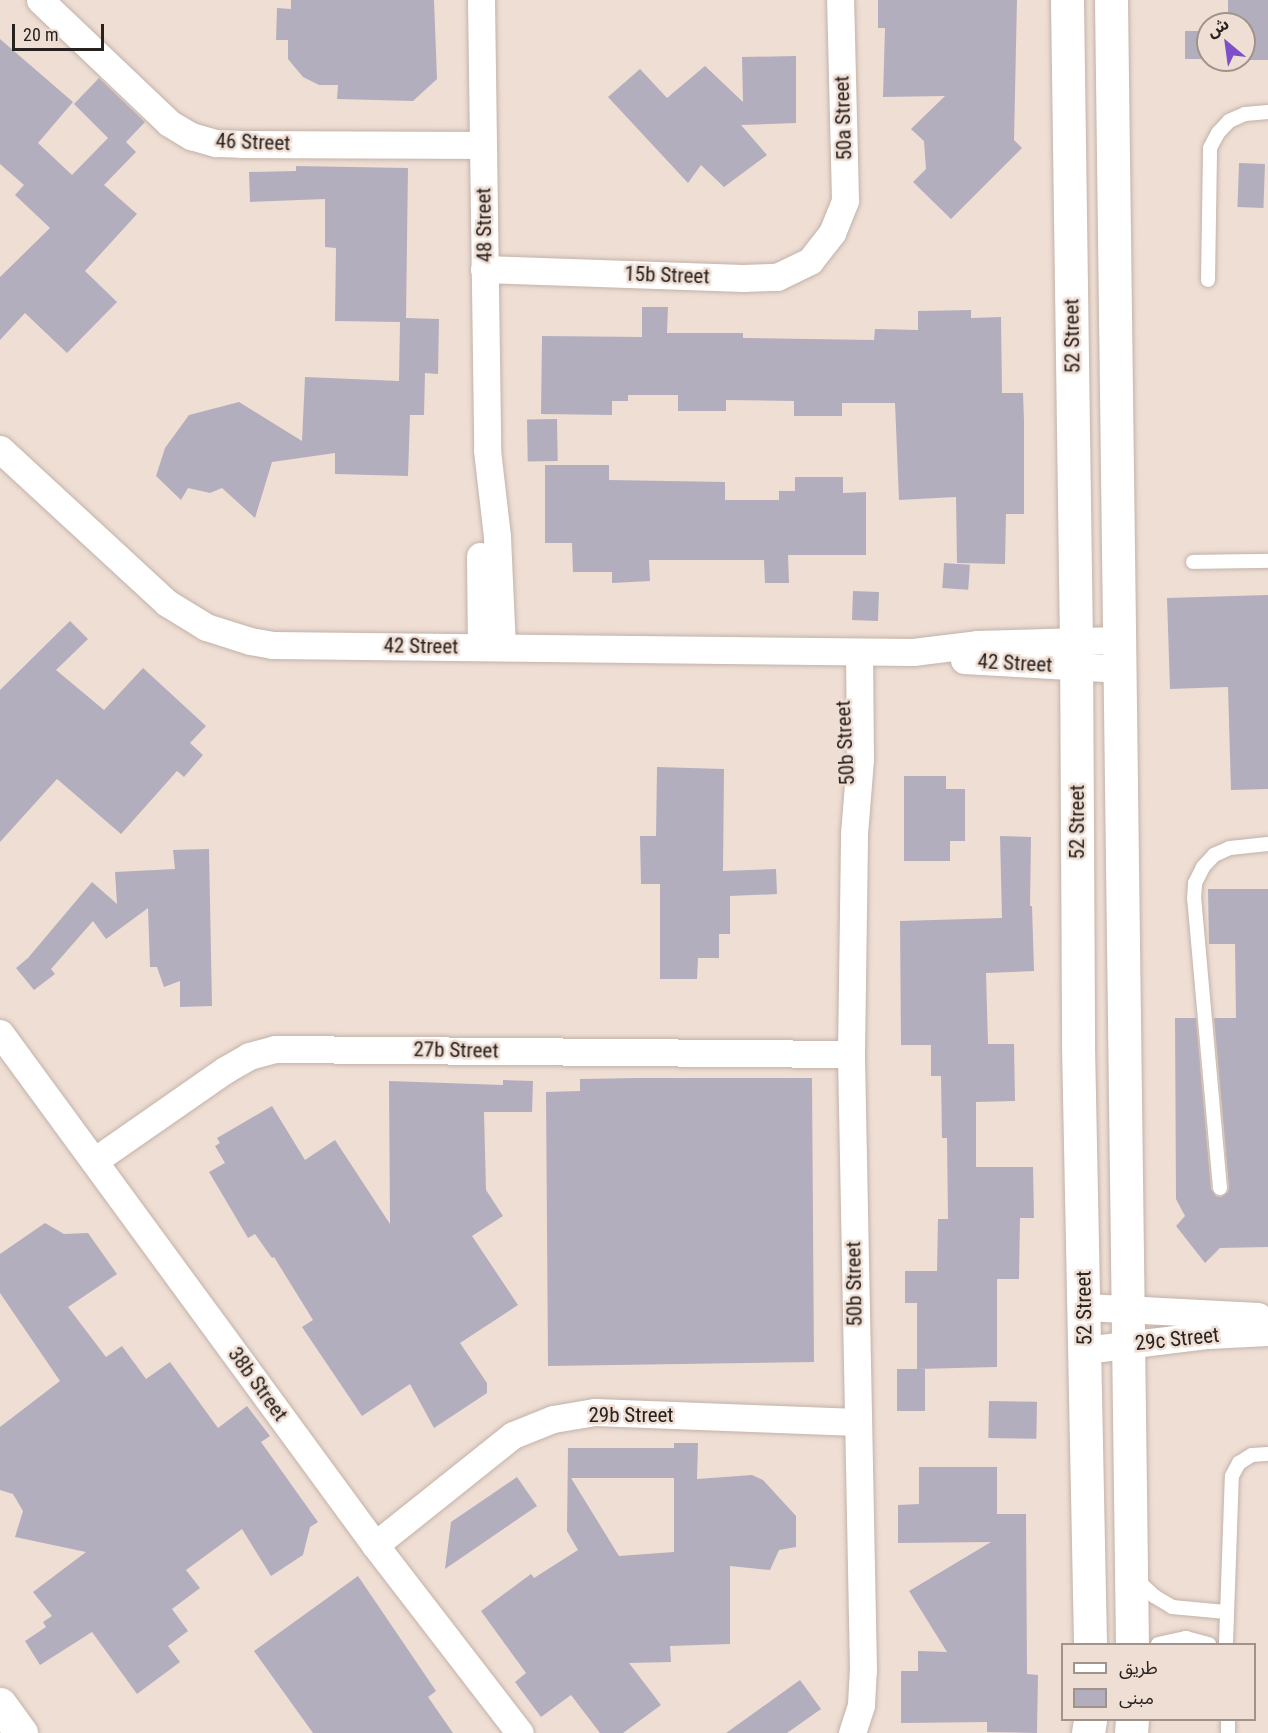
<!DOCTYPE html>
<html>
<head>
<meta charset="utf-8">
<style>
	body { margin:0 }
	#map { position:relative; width:1268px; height:1733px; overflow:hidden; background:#efded4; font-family:"Roboto Condensed","Noto Sans Arabic",sans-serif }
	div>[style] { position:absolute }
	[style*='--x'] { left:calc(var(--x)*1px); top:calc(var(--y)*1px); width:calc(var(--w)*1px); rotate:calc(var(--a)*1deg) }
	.building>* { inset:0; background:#b3aebe; transform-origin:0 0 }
	.roads { filter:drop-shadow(0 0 2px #c2b2a8) drop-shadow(0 0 2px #c2b2a8) }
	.service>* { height:14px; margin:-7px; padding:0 7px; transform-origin:7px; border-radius:7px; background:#fff }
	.minor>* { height:27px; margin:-13.5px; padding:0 13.5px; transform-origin:13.5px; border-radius:13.5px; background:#fff }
	.tertiary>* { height:33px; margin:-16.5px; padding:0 16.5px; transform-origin:16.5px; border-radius:16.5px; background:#fff }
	span { translate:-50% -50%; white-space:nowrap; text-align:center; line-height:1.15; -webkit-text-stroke:5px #efded4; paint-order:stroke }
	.street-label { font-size:21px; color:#28221f }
	.legend { position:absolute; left:1061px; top:1643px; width:195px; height:78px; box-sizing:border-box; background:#efded4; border:2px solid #9f938c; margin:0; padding:8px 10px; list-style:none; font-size:18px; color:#28221f }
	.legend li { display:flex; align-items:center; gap:12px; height:30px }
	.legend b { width:30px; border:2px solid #9f938c }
	.north { position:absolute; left:1196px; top:12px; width:60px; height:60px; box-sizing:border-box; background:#efded4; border:2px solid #9f938c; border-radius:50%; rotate:331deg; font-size:16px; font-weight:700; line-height:24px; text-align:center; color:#28221f }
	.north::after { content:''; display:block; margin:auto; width:21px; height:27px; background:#7d4fc8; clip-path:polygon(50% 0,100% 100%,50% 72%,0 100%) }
	.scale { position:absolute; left:12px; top:24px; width:92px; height:27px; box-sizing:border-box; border:3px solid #28221f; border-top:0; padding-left:8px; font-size:18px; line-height:21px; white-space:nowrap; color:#28221f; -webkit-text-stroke:4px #efded4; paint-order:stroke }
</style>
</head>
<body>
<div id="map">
	<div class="building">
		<div style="clip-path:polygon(291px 0,434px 0,437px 79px,413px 101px,337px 99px,338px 85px,319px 85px,303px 77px,288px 59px,288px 40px,276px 40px,277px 8px,291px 9px)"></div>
		<div style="clip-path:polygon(878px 0,1017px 0,1014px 140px,1022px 148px,951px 219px,913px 182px,926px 169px,924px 141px,911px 129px,945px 96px,883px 97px,885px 28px,878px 28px)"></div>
		<div style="clip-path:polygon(1228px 0,1268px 0,1268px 60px,1244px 60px,1244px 24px,1228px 24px)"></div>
		<div style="left:1185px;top:31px;width:23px;height:28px"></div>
		<div style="clip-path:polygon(0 39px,73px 102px,38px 143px,72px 175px,108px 138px,74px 104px,99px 78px,145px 122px,126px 142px,136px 152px,104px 185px,137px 214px,85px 271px,117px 302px,67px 353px,25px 313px,0 340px,0 277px,50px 228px,15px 195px,24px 185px,0 164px)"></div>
		<div style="clip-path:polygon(796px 56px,796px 123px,741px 125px,767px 155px,724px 187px,701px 165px,688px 183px,608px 97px,640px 69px,667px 98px,705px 66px,743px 102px,742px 57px)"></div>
		<div style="left:1239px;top:163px;width:26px;height:44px;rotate:2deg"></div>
		<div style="clip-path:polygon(296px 166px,408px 168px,406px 318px,439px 319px,438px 374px,425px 373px,424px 415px,410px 415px,408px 476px,335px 474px,335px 453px,272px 462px,255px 518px,222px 488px,210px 493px,188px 488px,181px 500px,156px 476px,165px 448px,189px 415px,239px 402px,302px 441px,305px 377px,399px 381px,400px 322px,335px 321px,336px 248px,325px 247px,325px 199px,250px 202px,249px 172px,296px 171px)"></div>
		<div style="clip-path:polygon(642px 307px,668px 307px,667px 333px,743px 333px,743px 338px,874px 340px,875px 329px,918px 330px,918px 311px,971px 310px,971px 318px,1001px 317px,1002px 393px,1023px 393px,1024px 421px,1024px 514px,1006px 514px,1005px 564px,957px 563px,956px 497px,899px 500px,895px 403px,842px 403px,842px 416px,794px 416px,794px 401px,726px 400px,726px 411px,678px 411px,678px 395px,628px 395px,628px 401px,612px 401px,612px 415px,541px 414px,542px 336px,642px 337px)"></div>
		<div style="left:557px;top:419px;width:42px;height:30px;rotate:89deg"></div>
		<div style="clip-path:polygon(545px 465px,609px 465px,609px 480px,725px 482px,725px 500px,779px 500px,779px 491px,795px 491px,795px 477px,843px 477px,843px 493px,866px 492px,866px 555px,788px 555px,789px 583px,765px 583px,764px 560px,649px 560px,650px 581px,612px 583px,612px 572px,573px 572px,572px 543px,545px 543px)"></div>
		<div style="left:944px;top:563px;width:26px;height:25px;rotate:4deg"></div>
		<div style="left:853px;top:591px;width:26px;height:29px;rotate:2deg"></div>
		<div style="clip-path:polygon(1268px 595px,1268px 789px,1231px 790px,1228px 687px,1170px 689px,1167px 598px)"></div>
		<div style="clip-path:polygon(70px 621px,88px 639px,56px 670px,104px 710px,143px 668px,206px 726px,190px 743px,203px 755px,184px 777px,177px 771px,121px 834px,57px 779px,0 842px,0 690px)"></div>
		<div style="clip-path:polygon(657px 767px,724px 769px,723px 871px,776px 869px,777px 894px,730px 896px,730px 934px,719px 934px,719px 958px,698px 958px,697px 979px,660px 979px,660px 884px,641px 884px,640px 836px,656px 836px)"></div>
		<div style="clip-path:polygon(904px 776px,946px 776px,946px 789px,965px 789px,965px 841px,950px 841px,950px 861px,904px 861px)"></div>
		<div style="clip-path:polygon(1000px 836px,1031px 837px,1030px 906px,1032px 906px,1034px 971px,986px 973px,988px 1044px,1014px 1044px,1015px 1101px,976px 1102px,976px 1167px,1033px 1167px,1034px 1218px,1020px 1218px,1019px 1279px,997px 1279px,997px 1367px,917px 1369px,917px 1303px,905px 1303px,905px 1271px,937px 1271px,938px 1219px,948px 1219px,947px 1138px,942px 1138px,941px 1076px,931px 1076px,931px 1045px,901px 1045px,900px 921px,1002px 918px)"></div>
		<div style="clip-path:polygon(209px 849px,212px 1006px,180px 1007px,180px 981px,164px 987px,157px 967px,150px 967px,148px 908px,106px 939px,93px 921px,51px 969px,55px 974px,34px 990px,16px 968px,28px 958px,92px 882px,117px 904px,115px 872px,175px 869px,173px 850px)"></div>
		<div style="clip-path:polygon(1208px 889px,1268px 889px,1268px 1247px,1220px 1248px,1205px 1263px,1176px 1226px,1185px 1216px,1176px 1199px,1175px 1018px,1196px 1018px,1211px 1189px,1216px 1196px,1221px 1197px,1228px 1192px,1229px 1187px,1214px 1018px,1236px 1018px,1235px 944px,1209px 944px)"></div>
		<div style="clip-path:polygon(638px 1078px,812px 1078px,814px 1362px,548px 1366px,546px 1092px,580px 1091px,580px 1079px)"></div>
		<div style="clip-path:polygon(503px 1080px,533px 1081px,532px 1112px,484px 1112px,486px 1190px,503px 1216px,472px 1236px,518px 1305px,460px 1343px,487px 1383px,487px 1393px,434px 1428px,410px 1384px,362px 1416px,302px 1327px,313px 1320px,274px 1257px,272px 1258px,255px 1234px,248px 1238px,209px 1172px,225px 1163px,215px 1146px,220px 1143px,217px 1138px,272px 1106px,305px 1160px,335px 1140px,390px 1224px,389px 1081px,503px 1085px)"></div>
		<div style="clip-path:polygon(45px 1223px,64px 1234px,88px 1233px,117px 1274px,68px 1307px,106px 1357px,122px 1346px,146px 1379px,170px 1362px,218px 1428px,247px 1406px,270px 1436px,261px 1442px,318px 1522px,310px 1527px,303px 1555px,271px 1576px,242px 1529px,186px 1570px,200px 1588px,172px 1609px,188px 1631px,168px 1646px,180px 1662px,137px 1694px,92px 1632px,40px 1665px,25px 1641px,46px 1627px,43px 1622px,52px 1616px,33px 1592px,86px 1552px,15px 1537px,23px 1511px,13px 1494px,0 1490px,0 1427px,60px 1381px,0 1293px,0 1254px)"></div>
		<div style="left:897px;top:1369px;width:28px;height:42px"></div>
		<div style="left:989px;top:1401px;width:48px;height:37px;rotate:1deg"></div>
		<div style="clip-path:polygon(evenodd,674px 1443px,698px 1443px,697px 1479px,752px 1475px,763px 1480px,796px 1516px,796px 1547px,779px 1550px,770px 1570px,730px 1566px,730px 1644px,670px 1646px,671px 1662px,629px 1663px,661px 1705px,623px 1733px,600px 1733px,571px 1695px,541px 1717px,515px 1682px,526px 1673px,481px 1611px,531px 1574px,534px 1578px,578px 1550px,567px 1531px,568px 1448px,674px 1448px,674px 1443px,571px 1478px,674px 1478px,674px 1552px,619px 1556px,571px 1478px)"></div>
		<div style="clip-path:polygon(919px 1467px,997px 1467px,997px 1514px,1026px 1514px,1027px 1674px,1038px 1675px,1037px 1733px,987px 1732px,987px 1722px,901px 1723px,901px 1671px,918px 1671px,918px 1651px,947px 1652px,909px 1591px,991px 1542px,898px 1543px,898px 1505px,919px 1504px)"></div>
		<div style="clip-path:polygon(517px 1477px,537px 1506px,445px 1569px,451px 1522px)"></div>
		<div style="clip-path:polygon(358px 1576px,436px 1691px,428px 1697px,453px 1733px,313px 1733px,254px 1651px)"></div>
		<div style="clip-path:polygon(800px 1680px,821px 1709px,787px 1733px,726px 1733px)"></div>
	</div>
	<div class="roads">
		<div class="service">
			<div style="--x:1208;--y:280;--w:132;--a:-89.1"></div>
			<div style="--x:1210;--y:148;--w:17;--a:-62"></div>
			<div style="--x:1218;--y:133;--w:16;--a:-47"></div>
			<div style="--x:1229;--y:121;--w:17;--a:-24"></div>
			<div style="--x:1245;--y:114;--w:23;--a:-5"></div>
			<div style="--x:1193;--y:562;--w:75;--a:-0.8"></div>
			<div style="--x:1220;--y:1188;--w:290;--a:-95.1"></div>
			<div style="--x:1194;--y:899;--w:16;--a:-86"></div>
			<div style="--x:1195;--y:883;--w:18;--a:-63"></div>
			<div style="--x:1203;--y:867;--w:16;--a:-47"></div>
			<div style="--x:1214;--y:855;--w:17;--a:-24"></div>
			<div style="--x:1230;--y:848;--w:38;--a:-6"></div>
			<div style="--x:1136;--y:1579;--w:25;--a:43"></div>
			<div style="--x:1154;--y:1596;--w:21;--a:31"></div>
			<div style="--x:1172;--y:1607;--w:54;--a:5.3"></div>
			<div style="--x:1158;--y:1644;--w:29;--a:-12"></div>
			<div style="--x:1186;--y:1638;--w:24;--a:15"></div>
			<div style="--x:1226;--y:1644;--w:168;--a:-88"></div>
			<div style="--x:1232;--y:1476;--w:15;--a:-62"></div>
			<div style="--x:1239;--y:1463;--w:15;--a:-32"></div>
			<div style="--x:1252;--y:1455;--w:16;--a:-4"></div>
			<div style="--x:1228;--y:1720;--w:13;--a:90"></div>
		</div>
		<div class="minor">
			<div style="--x:40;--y:0;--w:178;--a:43.6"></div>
			<div style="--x:169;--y:123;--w:26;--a:31"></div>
			<div style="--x:191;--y:136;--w:26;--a:16"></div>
			<div style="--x:216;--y:143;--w:25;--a:2"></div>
			<div style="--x:241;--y:144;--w:242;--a:0.2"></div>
			<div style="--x:481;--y:0;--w:450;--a:89.2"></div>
			<div style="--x:487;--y:450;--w:88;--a:83.4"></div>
			<div style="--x:497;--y:537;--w:110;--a:87.4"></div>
			<div style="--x:484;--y:269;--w:259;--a:2"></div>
			<div style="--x:743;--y:278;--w:34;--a:-2"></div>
			<div style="--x:777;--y:277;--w:37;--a:-26"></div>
			<div style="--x:810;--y:261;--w:36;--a:-52"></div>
			<div style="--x:832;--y:233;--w:35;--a:-68"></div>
			<div style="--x:845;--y:200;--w:200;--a:-91.4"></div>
			<div style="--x:0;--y:449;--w:227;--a:42.7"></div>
			<div style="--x:167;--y:603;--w:46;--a:31.6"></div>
			<div style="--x:206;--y:627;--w:46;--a:17.7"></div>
			<div style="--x:250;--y:641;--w:22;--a:10"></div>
			<div style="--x:272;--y:645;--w:641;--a:0.63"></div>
			<div style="--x:913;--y:652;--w:64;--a:-7.1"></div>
			<div style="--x:977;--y:644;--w:141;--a:-1.6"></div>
			<div style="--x:480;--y:556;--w:91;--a:89.4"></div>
			<div style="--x:964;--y:660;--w:154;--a:3.3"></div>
			<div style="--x:0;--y:1033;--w:635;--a:53.78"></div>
			<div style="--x:375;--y:1545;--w:237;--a:52.4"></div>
			<div style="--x:94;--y:1161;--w:160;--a:-34.8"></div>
			<div style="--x:225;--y:1070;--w:28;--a:-30"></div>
			<div style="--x:249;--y:1056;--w:27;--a:-15"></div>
			<div style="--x:275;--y:1049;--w:576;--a:0.5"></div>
			<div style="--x:1085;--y:1307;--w:173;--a:3"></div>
			<div style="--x:1085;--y:1350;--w:124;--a:-7"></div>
			<div style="--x:1208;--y:1335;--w:60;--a:-2.9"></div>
			<div style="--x:375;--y:1545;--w:176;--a:-38.6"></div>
			<div style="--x:513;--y:1435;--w:43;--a:-21.8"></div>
			<div style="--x:553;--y:1419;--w:43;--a:-9.5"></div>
			<div style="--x:595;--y:1412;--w:262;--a:2.2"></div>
			<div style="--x:852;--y:1733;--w:29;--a:-72"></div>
			<div style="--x:861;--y:1705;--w:35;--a:-87"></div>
			<div style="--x:863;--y:1670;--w:616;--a:-91.12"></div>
			<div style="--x:851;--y:1054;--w:220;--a:-89.2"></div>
			<div style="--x:854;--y:834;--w:75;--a:-85.4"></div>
			<div style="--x:860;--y:759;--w:107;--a:-90.5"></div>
		</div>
		<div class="tertiary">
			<div style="--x:1067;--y:0;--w:641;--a:89.2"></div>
			<div style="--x:1076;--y:641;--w:404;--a:89.7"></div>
			<div style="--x:1078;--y:1045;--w:599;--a:88.85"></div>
			<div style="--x:1111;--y:0;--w:1644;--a:89.27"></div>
			<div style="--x:0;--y:1704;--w:36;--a:54"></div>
			<div style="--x:1088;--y:1733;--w:13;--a:-81"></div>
			<div style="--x:1131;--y:1733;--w:13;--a:-86"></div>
		</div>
	</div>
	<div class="street-label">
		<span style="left:843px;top:118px;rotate:-92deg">50a Street</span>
		<span style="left:253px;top:142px;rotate:2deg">46 Street</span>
		<span style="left:484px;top:225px;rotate:-91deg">48 Street</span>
		<span style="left:667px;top:275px;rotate:2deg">15b Street</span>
		<span style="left:1072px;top:336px;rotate:-91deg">52 Street</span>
		<span style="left:421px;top:646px;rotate:1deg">42 Street</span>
		<span style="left:1015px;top:663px;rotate:3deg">42 Street</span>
		<span style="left:845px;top:743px;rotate:-93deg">50b Street</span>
		<span style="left:1077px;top:822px;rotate:-90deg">52 Street</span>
		<span style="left:456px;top:1050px;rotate:1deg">27b Street</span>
		<span style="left:854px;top:1284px;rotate:-91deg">50b Street</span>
		<span style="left:1084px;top:1308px;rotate:-91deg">52 Street</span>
		<span style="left:1177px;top:1339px;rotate:-6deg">29c Street</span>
		<span style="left:258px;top:1384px;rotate:54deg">38b Street</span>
		<span style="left:631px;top:1415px">29b Street</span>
	</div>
	<ul class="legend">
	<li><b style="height:8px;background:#fff"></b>طريق</li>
	<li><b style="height:16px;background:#b3aebe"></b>مبنى</li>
	</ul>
	<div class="north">ش</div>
	<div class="scale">20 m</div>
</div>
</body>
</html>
